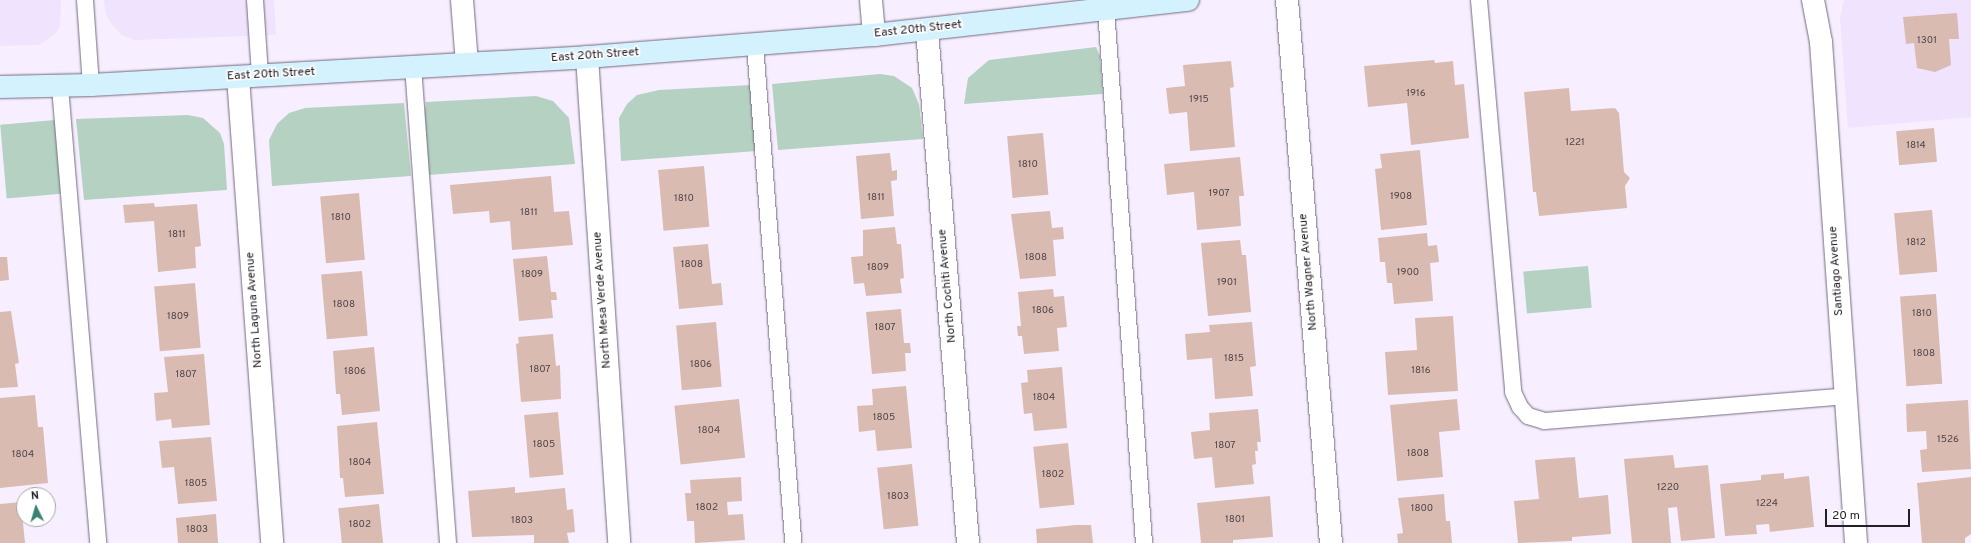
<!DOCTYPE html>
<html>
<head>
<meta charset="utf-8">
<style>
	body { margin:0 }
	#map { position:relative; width:1971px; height:543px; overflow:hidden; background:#f7efff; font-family:Overpass,sans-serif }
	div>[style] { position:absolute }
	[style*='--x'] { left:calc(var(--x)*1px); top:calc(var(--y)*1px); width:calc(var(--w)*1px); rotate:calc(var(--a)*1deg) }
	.built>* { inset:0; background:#f0e3fd }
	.green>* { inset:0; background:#b4d1c2; transform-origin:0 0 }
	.building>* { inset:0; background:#d9bbb1; transform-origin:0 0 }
	.roads { filter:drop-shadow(0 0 1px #74697f) drop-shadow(0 0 1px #74697f) }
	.lane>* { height:16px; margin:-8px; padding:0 8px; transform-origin:8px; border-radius:8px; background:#fff }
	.street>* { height:22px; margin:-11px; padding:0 11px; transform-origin:11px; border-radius:11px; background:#fff }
	.secondary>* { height:22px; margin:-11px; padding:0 11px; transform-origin:11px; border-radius:11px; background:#d4f2fd }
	span { translate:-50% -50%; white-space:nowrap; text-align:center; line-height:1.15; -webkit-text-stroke:3px #fff; paint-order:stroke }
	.number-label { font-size:10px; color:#50454a }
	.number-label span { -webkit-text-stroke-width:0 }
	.street-label { font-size:12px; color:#231e27 }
	.north { position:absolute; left:16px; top:487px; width:40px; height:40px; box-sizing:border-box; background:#fff; border:1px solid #a7a5a9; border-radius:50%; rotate:355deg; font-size:11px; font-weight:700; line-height:16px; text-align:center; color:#231e27 }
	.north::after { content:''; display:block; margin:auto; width:14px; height:18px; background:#3b8074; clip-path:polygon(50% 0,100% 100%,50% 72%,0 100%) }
	.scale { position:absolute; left:1825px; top:509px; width:85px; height:18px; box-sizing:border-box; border:2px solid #231e27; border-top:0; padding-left:5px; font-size:12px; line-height:14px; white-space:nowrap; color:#231e27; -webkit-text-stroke:3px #fff; paint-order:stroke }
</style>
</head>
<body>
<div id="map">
	<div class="built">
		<div style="clip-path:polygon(0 0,61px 0,60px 26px,55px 34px,39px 45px,0 46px)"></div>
		<div style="clip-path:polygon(104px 0,274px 0,276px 35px,134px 40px,122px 35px,113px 26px,106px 15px)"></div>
		<div style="clip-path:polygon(1844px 0,1971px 0,1971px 117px,1848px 128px,1840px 18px)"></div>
	</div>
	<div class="green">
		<div style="clip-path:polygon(1096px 47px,1100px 56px,1103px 94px,964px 104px,968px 78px,989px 60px)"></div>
		<div style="clip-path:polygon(880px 74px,894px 76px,912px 88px,919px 104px,923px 139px,778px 150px,772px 84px)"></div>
		<div style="clip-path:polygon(751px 85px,757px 151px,621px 161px,619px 118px,627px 104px,637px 95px,659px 90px)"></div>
		<div style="clip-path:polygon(536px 96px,553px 101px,569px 118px,575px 164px,428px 175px,424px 119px,426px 102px)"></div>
		<div style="clip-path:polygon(404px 103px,411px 176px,272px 186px,269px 140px,277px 124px,289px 113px,305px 108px)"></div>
		<div style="clip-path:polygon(188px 115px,203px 118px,220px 133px,224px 144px,227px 190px,84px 200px,76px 119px)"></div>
		<div style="left:55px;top:120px;width:74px;height:55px;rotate:85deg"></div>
		<div style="left:1588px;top:266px;width:42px;height:65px;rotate:85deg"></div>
	</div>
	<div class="building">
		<div style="clip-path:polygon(1957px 13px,1959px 39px,1949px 39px,1951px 65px,1935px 72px,1917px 68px,1914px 43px,1906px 44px,1903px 17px)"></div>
		<div style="clip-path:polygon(1434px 60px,1435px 63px,1453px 61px,1455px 85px,1464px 84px,1469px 138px,1411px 145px,1407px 103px,1368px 107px,1364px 66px)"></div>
		<div style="clip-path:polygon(1231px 61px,1234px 87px,1230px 88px,1235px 147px,1190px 151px,1187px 112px,1169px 114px,1166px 88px,1185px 86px,1183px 65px)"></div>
		<div style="clip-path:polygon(1569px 88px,1571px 111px,1615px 108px,1619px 113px,1624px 172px,1630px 178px,1625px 186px,1627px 208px,1539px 216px,1536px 192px,1533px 192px,1524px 92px)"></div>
		<div style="left:1934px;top:128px;width:34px;height:38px;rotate:85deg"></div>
		<div style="left:1043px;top:133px;width:62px;height:36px;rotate:85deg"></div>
		<div style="clip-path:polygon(1420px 150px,1427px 225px,1381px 230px,1375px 169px,1382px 168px,1380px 154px)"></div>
		<div style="clip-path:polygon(890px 153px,892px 171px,897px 170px,897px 180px,891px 181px,894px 216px,861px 219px,856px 156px)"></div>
		<div style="clip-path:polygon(1240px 157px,1244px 196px,1239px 196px,1241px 226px,1197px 230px,1194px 192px,1167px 195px,1164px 164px)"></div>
		<div style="left:704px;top:166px;width:61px;height:46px;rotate:85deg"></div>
		<div style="clip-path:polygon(551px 176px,554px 212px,569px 211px,573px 245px,512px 250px,510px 221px,490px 223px,489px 211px,453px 214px,450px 185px)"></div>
		<div style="left:359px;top:193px;width:67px;height:39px;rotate:85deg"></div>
		<div style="clip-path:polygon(154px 203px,155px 207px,197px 204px,201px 246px,195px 247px,196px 268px,158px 272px,154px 221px,125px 223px,123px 205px)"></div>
		<div style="left:1932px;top:210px;width:62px;height:38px;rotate:85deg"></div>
		<div style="clip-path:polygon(1050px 211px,1052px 228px,1063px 227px,1064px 239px,1053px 240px,1056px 276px,1020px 279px,1011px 214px)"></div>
		<div style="clip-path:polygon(895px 227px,897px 244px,901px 244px,904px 278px,900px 279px,902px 293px,866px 296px,864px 283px,854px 284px,851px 257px,863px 256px,863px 230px)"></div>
		<div style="clip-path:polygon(1427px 233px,1428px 246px,1437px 245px,1439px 262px,1430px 263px,1433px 301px,1394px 304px,1392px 283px,1387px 283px,1385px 262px,1380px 262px,1378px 238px)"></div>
		<div style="clip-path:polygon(1240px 240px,1242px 255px,1246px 255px,1251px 312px,1208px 316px,1201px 243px)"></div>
		<div style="clip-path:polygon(708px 244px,712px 284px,721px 283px,723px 305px,679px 309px,673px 247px)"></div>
		<div style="clip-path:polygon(547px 256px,551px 292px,556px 292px,557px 300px,551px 300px,553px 318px,519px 321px,513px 259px)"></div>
		<div style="clip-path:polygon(0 257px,7px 257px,9px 280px,0 281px)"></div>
		<div style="left:362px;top:271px;width:65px;height:41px;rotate:85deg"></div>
		<div style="left:195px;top:283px;width:65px;height:41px;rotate:85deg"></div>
		<div style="clip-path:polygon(1053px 289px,1054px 297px,1064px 296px,1067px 327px,1057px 328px,1059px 351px,1024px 354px,1022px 336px,1018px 336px,1017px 326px,1021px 326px,1018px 292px)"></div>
		<div style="left:1936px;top:294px;width:90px;height:36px;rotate:86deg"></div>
		<div style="clip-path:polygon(901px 309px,904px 343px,910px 343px,911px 353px,905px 353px,906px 371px,872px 374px,866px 312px)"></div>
		<div style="clip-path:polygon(11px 311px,19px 363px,15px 364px,18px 387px,0 388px,0 312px)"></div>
		<div style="clip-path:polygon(1453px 316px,1458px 391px,1388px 395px,1385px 352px,1417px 350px,1415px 318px)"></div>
		<div style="left:716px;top:322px;width:65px;height:40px;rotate:85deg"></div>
		<div style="clip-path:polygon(1252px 322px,1256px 366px,1250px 367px,1253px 396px,1215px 399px,1212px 358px,1187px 360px,1185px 334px,1210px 332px,1209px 325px)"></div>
		<div style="clip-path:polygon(553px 334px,556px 366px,560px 365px,561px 399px,521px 402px,516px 344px,519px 343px,518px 337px)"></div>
		<div style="clip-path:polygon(374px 347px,380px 411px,342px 415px,340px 394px,336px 394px,333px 351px)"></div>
		<div style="clip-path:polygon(204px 354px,210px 425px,172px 428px,171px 419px,156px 421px,154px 393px,168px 392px,164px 357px)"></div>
		<div style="clip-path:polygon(1062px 367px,1067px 428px,1034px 431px,1032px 413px,1024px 414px,1021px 383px,1028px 382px,1027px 370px)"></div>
		<div style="clip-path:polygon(906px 386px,912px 448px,877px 451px,875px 430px,859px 432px,857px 406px,873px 405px,872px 389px)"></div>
		<div style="clip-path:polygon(35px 395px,38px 427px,43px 427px,48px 483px,0 488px,0 398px)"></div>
		<div style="left:739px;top:399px;width:59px;height:65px;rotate:84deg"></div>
		<div style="clip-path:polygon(1457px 399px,1460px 430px,1439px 432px,1443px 477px,1397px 481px,1390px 405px)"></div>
		<div style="clip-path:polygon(1968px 400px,1971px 469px,1922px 472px,1920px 450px,1927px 449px,1926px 431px,1907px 432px,1906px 404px)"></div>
		<div style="clip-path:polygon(1258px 409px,1261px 442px,1257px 442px,1258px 451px,1255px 451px,1256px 464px,1252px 465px,1254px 484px,1215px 488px,1212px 457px,1194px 459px,1191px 432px,1210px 430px,1209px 413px)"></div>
		<div style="left:558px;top:412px;width:63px;height:34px;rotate:85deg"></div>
		<div style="clip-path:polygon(377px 422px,384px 494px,345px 497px,343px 478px,340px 478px,337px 426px)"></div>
		<div style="clip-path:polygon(211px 437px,217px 501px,178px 504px,174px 467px,162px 468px,159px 441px)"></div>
		<div style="left:1068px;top:443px;width:62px;height:35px;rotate:84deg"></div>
		<div style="clip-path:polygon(1673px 455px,1675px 468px,1708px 465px,1715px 538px,1681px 541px,1677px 507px,1668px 508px,1671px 543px,1632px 543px,1624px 459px)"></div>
		<div style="clip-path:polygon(1575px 457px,1579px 498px,1608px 495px,1611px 534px,1572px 537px,1572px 541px,1518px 543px,1514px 501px,1539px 499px,1535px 460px)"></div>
		<div style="left:912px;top:464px;width:62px;height:35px;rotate:84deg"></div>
		<div style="clip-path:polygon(1784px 473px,1784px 479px,1809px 476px,1814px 527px,1770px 532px,1769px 524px,1756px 525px,1757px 534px,1725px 536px,1720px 484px,1761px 480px,1761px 475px)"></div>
		<div style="clip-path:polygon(741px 477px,742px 501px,727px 502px,728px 515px,743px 514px,745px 540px,695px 543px,694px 521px,687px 521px,685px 493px,691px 493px,690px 480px)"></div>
		<div style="clip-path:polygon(1971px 477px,1971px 534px,1965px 538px,1965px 543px,1922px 543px,1917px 483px)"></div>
		<div style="clip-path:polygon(515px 487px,515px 493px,565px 488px,567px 510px,573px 509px,575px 532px,567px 533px,569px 543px,534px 543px,534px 535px,472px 537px,468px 491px)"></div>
		<div style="clip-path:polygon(1444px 494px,1446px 521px,1450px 521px,1452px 543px,1398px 543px,1397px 534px,1403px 533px,1398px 498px)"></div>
		<div style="clip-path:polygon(1270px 496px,1273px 537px,1233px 540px,1233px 543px,1201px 543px,1197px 503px)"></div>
		<div style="clip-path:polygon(21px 502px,25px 543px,0 543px,0 504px)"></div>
		<div style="left:379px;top:504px;width:39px;height:41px;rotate:84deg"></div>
		<div style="clip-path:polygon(216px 514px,218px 543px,178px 543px,176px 518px)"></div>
		<div style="clip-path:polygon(1076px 525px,1091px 525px,1093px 543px,1037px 543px,1036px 529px)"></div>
	</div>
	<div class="roads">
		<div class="lane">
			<div style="--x:85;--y:0;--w:85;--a:86"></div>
			<div style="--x:255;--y:0;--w:76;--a:86.2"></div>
			<div style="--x:1479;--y:0;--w:393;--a:85"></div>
			<div style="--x:1513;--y:392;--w:17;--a:65"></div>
			<div style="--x:1520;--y:407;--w:12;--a:48"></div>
			<div style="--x:1528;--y:416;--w:17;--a:17"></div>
			<div style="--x:1544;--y:421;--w:302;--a:-4.7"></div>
			<div style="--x:1106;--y:9;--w:535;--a:85.93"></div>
			<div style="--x:755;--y:45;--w:499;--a:85.6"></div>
			<div style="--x:413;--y:66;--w:478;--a:85.8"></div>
			<div style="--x:60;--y:87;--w:458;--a:85.2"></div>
		</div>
		<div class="street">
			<div style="--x:462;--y:0;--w:63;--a:85.5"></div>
			<div style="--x:871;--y:0;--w:35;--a:85"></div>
			<div style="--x:1287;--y:0;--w:545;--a:85.37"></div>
			<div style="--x:1813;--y:0;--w:43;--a:79.2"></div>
			<div style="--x:1821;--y:42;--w:502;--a:86"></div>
			<div style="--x:927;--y:30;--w:515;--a:85.43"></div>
			<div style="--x:587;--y:57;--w:487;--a:86.2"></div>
			<div style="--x:238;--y:77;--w:467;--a:85.8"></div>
		</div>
		<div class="secondary">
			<div style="--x:0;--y:87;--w:91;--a:-1.3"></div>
			<div style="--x:91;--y:85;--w:497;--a:-3.2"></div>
			<div style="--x:587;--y:57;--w:288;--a:-4.4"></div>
			<div style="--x:874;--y:35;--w:316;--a:-6.4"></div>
		</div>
	</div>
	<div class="number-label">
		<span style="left:1927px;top:41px">1301</span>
		<span style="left:1416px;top:94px">1916</span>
		<span style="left:1199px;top:100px">1915</span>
		<span style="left:1575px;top:143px">1221</span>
		<span style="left:1916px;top:146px">1814</span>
		<span style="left:1028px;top:165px">1810</span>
		<span style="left:1219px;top:194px">1907</span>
		<span style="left:1401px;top:197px">1908</span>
		<span style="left:876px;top:198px">1811</span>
		<span style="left:684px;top:199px">1810</span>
		<span style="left:529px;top:213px">1811</span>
		<span style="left:341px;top:218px">1810</span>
		<span style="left:177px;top:235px">1811</span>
		<span style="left:1916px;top:243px">1812</span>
		<span style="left:1036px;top:258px">1808</span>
		<span style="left:692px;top:265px">1808</span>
		<span style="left:878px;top:268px">1809</span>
		<span style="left:1408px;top:273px">1900</span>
		<span style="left:532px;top:275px">1809</span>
		<span style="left:1227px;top:283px">1901</span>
		<span style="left:344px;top:305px">1808</span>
		<span style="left:1043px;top:311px">1806</span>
		<span style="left:1922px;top:314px">1810</span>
		<span style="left:178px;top:317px">1809</span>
		<span style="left:885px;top:328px">1807</span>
		<span style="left:1924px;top:354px">1808</span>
		<span style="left:1234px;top:359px">1815</span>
		<span style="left:701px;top:365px">1806</span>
		<span style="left:540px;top:370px">1807</span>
		<span style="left:1421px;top:371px">1816</span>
		<span style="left:355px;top:372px">1806</span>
		<span style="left:186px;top:375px">1807</span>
		<span style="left:1044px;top:398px">1804</span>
		<span style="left:884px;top:418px">1805</span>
		<span style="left:709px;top:431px">1804</span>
		<span style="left:1948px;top:440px">1526</span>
		<span style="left:544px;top:445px">1805</span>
		<span style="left:1225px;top:446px">1807</span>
		<span style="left:1418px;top:454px">1808</span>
		<span style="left:23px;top:455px">1804</span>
		<span style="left:360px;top:463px">1804</span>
		<span style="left:1053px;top:475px">1802</span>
		<span style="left:196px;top:484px">1805</span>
		<span style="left:1668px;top:488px">1220</span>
		<span style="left:898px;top:497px">1803</span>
		<span style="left:1767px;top:504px">1224</span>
		<span style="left:707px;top:508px">1802</span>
		<span style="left:1422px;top:509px">1800</span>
		<span style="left:1235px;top:520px">1801</span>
		<span style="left:522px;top:521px">1803</span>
		<span style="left:360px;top:525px">1802</span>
		<span style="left:197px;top:530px">1803</span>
	</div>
	<div class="street-label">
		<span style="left:918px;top:30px;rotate:-6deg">East 20th Street</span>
		<span style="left:595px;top:56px;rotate:-4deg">East 20th Street</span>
		<span style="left:271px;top:75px;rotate:-3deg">East 20th Street</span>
		<span style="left:1837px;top:271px;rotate:-94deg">Santiago Avenue</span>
		<span style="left:1309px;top:272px;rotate:-95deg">North Wagner Avenue</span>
		<span style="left:948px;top:286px;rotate:-95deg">North Cochiti Avenue</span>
		<span style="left:603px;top:300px;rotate:-94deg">North Mesa Verde Avenue</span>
		<span style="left:255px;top:310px;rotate:-94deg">North Laguna Avenue</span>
	</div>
	<div class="north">N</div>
	<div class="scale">20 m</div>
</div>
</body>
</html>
